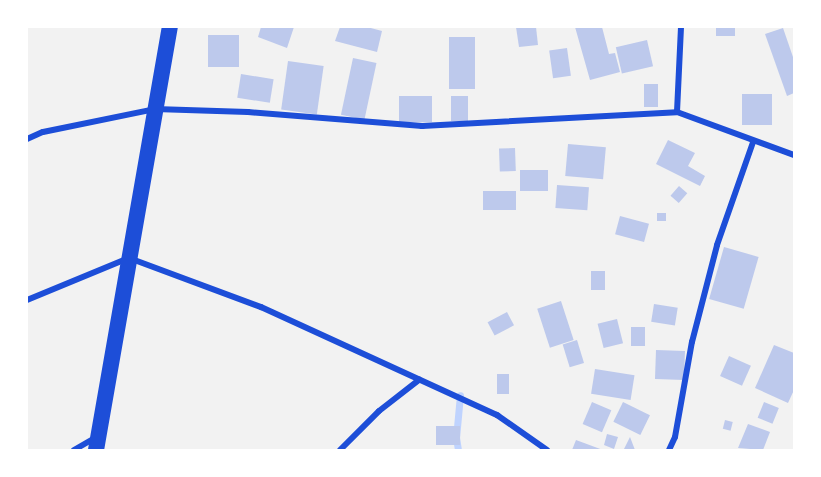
<!DOCTYPE html>
<html>
<head>
<meta charset="utf-8">
<style>
	body { margin:0 }
	#map { position:relative; width:821px; height:477px; overflow:hidden; background:#f2f2f2; font-family:"Alegreya Sans",sans-serif }
	div>[style] { position:absolute }
	[style*='--x'] { left:calc(var(--x)*1px); top:calc(var(--y)*1px); width:calc(var(--w)*1px); rotate:calc(var(--a)*1deg) }
	.stream>* { height:7px; margin:-3.5px; padding:0 3.5px; transform-origin:3.5px; border-radius:3.5px; background:#bfd3fe }
	.building>* { inset:0; background:#bdc9ec; transform-origin:0 0 }
	.minor>* { height:6px; margin:-3px; padding:0 3px; transform-origin:3px; border-radius:3px; background:#1d4ed8 }
	.trunk>* { height:16px; margin:-8px; padding:0 8px; transform-origin:8px; border-radius:8px; background:#1d4ed8 }
	span { translate:-50% -50%; white-space:nowrap; text-align:center; line-height:1.15; -webkit-text-stroke:5px #fff; paint-order:stroke }
	.frame { position:absolute; inset:0; border:28px solid #fff; pointer-events:none }
</style>
</head>
<body>
<div id="map">
	<div class="stream">
		<div style="--x:458;--y:450;--w:12;--a:-99"></div>
		<div style="--x:456;--y:438;--w:43;--a:-84.7"></div>
	</div>
	<div class="building">
		<div style="clip-path:polygon(261px 27px,294px 27px,287px 48px,258px 37px)"></div>
		<div style="clip-path:polygon(340px 27px,367px 27px,382px 31px,377px 52px,335px 41px)"></div>
		<div style="clip-path:polygon(516px 27px,536px 27px,538px 45px,519px 47px)"></div>
		<div style="clip-path:polygon(575px 27px,602px 27px,609px 54px,615px 53px,620px 72px,590px 80px)"></div>
		<div style="left:716px;top:27px;width:19px;height:9px"></div>
		<div style="clip-path:polygon(783px 28px,794px 60px,794px 93px,787px 96px,765px 34px)"></div>
		<div style="left:239px;top:35px;width:32px;height:31px;rotate:90deg"></div>
		<div style="left:449px;top:37px;width:26px;height:52px"></div>
		<div style="left:647px;top:40px;width:27px;height:32px;rotate:77deg"></div>
		<div style="left:567px;top:48px;width:28px;height:18px;rotate:82deg"></div>
		<div style="left:353px;top:58px;width:24px;height:58px;rotate:12deg"></div>
		<div style="left:288px;top:61px;width:36px;height:49px;rotate:8deg"></div>
		<div style="left:241px;top:74px;width:33px;height:24px;rotate:9deg"></div>
		<div style="left:644px;top:84px;width:14px;height:23px"></div>
		<div style="left:742px;top:94px;width:30px;height:31px"></div>
		<div style="left:399px;top:96px;width:33px;height:26px"></div>
		<div style="left:451px;top:96px;width:17px;height:25px"></div>
		<div style="clip-path:polygon(668px 140px,695px 153px,688px 166px,705px 176px,700px 186px,656px 164px)"></div>
		<div style="left:568px;top:144px;width:38px;height:32px;rotate:5deg"></div>
		<div style="left:515px;top:148px;width:23px;height:16px;rotate:88deg"></div>
		<div style="left:520px;top:170px;width:28px;height:21px"></div>
		<div style="left:557px;top:185px;width:32px;height:23px;rotate:4deg"></div>
		<div style="left:679px;top:186px;width:11px;height:13px;rotate:41deg"></div>
		<div style="left:483px;top:191px;width:33px;height:19px"></div>
		<div style="left:657px;top:213px;width:9px;height:8px"></div>
		<div style="left:620px;top:216px;width:30px;height:19px;rotate:15deg"></div>
		<div style="left:724px;top:247px;width:36px;height:54px;rotate:16deg"></div>
		<div style="left:605px;top:271px;width:19px;height:14px;rotate:90deg"></div>
		<div style="left:561px;top:301px;width:41px;height:25px;rotate:72deg"></div>
		<div style="left:654px;top:304px;width:24px;height:18px;rotate:9deg"></div>
		<div style="left:507px;top:312px;width:15px;height:22px;rotate:62deg"></div>
		<div style="left:617px;top:319px;width:25px;height:20px;rotate:76deg"></div>
		<div style="left:631px;top:327px;width:14px;height:19px"></div>
		<div style="left:577px;top:340px;width:24px;height:15px;rotate:73deg"></div>
		<div style="clip-path:polygon(774px 345px,794px 353px,794px 390px,788px 403px,755px 388px)"></div>
		<div style="left:656px;top:350px;width:29px;height:29px;rotate:2deg"></div>
		<div style="left:729px;top:356px;width:24px;height:22px;rotate:24deg"></div>
		<div style="left:595px;top:369px;width:40px;height:25px;rotate:9deg"></div>
		<div style="left:497px;top:374px;width:12px;height:20px"></div>
		<div style="left:592px;top:402px;width:21px;height:24px;rotate:23deg"></div>
		<div style="left:623px;top:402px;width:30px;height:22px;rotate:26deg"></div>
		<div style="left:764px;top:402px;width:16px;height:17px;rotate:22deg"></div>
		<div style="left:725px;top:420px;width:8px;height:9px;rotate:14deg"></div>
		<div style="clip-path:polygon(748px 424px,770px 432px,763px 450px,738px 448px)"></div>
		<div style="left:436px;top:426px;width:24px;height:19px"></div>
		<div style="clip-path:polygon(607px 434px,618px 437px,614px 449px,604px 445px)"></div>
		<div style="clip-path:polygon(630px 437px,635px 450px,624px 449px)"></div>
		<div style="clip-path:polygon(576px 440px,603px 450px,572px 450px)"></div>
	</div>
	<div class="minor">
		<div style="--x:677;--y:112;--w:85;--a:-87.3"></div>
		<div style="--x:27;--y:139;--w:17;--a:-24"></div>
		<div style="--x:43;--y:132;--w:114;--a:-11.6"></div>
		<div style="--x:155;--y:109;--w:93;--a:1.8"></div>
		<div style="--x:248;--y:112;--w:175;--a:4.6"></div>
		<div style="--x:422;--y:126;--w:255;--a:-3.1"></div>
		<div style="--x:677;--y:112;--w:125;--a:20.2"></div>
		<div style="--x:27;--y:300;--w:110;--a:-22.4"></div>
		<div style="--x:129;--y:258;--w:141;--a:20.4"></div>
		<div style="--x:261;--y:307;--w:260;--a:24.6"></div>
		<div style="--x:497;--y:415;--w:61;--a:35"></div>
		<div style="--x:74;--y:450;--w:24;--a:-30"></div>
		<div style="--x:340;--y:450;--w:55;--a:-45"></div>
		<div style="--x:379;--y:411;--w:51;--a:-37.8"></div>
		<div style="--x:669;--y:450;--w:14;--a:-65"></div>
		<div style="--x:675;--y:437;--w:97;--a:-79.9"></div>
		<div style="--x:692;--y:342;--w:100;--a:-75.5"></div>
		<div style="--x:717;--y:245;--w:109;--a:-70.7"></div>
	</div>
	<div class="trunk">
		<div style="--x:96;--y:450;--w:429;--a:-80.1"></div>
	</div>
	<div class="frame"></div>
</div>
</body>
</html>
